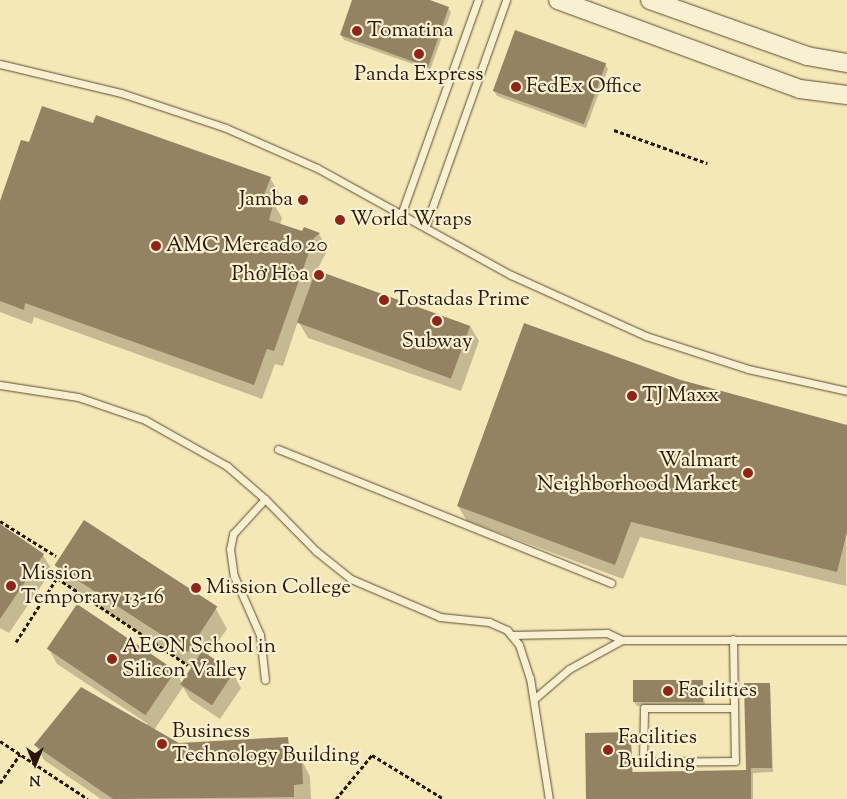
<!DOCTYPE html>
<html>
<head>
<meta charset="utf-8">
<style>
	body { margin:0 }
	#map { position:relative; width:847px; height:799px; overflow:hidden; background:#f5e8b7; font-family:"Sorts Mill Goudy",serif }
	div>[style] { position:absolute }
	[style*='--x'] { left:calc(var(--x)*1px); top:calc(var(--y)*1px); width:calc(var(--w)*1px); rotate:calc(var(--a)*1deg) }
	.shadow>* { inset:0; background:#0003 }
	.building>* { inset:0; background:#948362; transform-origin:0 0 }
	.path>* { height:3px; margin-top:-1.5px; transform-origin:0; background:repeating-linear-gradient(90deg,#2a1605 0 4px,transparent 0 6.5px) }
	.roads { filter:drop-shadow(0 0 1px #5d4a32) drop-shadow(0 0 1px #5d4a32) }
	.service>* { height:7px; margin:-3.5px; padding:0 3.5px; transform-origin:3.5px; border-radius:3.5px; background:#f8f0d0 }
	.tertiary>* { height:18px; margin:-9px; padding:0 9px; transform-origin:9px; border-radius:9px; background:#f8f0d0 }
	.dots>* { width:14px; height:14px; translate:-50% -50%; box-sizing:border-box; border:2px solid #f8f0d0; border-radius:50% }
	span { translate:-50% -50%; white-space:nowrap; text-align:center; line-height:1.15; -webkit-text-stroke:4.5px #f8f0d0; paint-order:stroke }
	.poi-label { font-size:21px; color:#2a1605 }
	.left { translate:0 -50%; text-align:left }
	.right { translate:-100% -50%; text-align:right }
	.north { position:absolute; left:10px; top:739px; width:50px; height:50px; -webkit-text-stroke:4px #f8f0d0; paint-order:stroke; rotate:180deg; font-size:14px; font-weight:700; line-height:20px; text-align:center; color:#2a1605 }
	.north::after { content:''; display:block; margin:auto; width:18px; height:22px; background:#2a1605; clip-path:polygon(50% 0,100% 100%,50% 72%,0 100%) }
</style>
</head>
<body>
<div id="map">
	<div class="shadow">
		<div style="clip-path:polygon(354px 0,427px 0,448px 8px,451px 12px,430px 70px,344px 40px,341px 35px)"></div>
		<div style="clip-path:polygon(605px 64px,608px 69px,586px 128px,497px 96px,494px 91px)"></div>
		<div style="clip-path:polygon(270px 178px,279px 193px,274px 204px,282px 218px,280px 225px,302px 233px,305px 228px,319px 234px,328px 249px,316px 272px,470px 326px,479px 341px,461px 391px,308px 338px,298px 321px,283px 366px,275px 364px,262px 399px,34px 317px,32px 324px,0 312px,0 204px)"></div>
		<div style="clip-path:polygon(680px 381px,847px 426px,846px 586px,640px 537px,623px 579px,467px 521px,458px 506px)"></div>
		<div style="clip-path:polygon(0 527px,43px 555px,52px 570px,9px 633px,0 628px)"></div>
		<div style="clip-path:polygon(56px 565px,216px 609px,227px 629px,208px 656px,233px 673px,241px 688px,220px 719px,190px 699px,183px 687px,154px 730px,179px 744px,287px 738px,296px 761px,302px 761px,310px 776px,311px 799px,101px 799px,44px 760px,36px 745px,148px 724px,57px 664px,49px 649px,175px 670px,182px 683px,193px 668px,67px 585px)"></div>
		<div style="clip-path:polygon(702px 681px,705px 706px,637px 706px,634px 702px)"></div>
		<div style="clip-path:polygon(770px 684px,773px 772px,753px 773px,753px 799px,587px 799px,630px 733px,633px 773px,747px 772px)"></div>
	</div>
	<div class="building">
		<div style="clip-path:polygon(352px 0,430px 0,449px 7px,428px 67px,340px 35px)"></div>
		<div style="left:515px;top:30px;width:97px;height:65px;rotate:20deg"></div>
		<div style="clip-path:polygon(42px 106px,93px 123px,96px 115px,271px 177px,263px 197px,274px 202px,269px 220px,302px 231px,304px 227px,320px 233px,314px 238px,274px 351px,267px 349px,254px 385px,25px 303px,24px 310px,0 301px,0 201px,21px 140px,29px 142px)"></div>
		<div style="left:316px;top:270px;width:164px;height:56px;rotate:20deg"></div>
		<div style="clip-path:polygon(524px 323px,681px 380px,847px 425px,847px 532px,837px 572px,631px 522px,615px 565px,457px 506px)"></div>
		<div style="left:84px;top:520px;width:159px;height:54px;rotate:33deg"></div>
		<div style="clip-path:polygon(0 524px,44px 554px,0 619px)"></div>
		<div style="left:77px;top:604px;width:119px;height:54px;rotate:34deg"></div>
		<div style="left:202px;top:651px;width:38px;height:40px;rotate:33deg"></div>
		<div style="left:633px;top:680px;width:70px;height:22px"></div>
		<div style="clip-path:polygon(744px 683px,770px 683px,772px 768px,751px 768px,751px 799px,586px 799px,585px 733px,631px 732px,632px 772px,746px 770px)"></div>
		<div style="clip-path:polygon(81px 687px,179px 743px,288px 737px,290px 760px,302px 760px,303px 784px,294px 785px,294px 797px,113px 799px,34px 745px)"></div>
	</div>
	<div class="path">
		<div style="--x:614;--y:130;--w:99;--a:19.5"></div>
		<div style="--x:0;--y:521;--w:66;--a:32"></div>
		<div style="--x:16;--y:642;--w:76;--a:-57.4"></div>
		<div style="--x:57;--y:578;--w:157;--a:33.6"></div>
		<div style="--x:0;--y:741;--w:105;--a:33.4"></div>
		<div style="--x:0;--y:783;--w:35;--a:-55"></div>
		<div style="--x:336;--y:799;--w:57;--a:-50.7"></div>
		<div style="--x:372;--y:755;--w:84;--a:31.4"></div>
	</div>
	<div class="roads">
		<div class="service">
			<div style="--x:0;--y:64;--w:124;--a:13.5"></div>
			<div style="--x:121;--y:93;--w:111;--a:18.4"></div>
			<div style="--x:226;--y:128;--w:99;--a:23.7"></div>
			<div style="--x:317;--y:168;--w:222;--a:28.9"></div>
			<div style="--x:511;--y:275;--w:148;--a:24.3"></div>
			<div style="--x:646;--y:336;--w:107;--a:17.9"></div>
			<div style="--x:748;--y:369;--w:101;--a:12.5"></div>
			<div style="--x:402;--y:212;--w:225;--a:-70.3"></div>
			<div style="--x:426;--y:225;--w:239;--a:-70.4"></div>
			<div style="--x:0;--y:385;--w:79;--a:8.7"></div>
			<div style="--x:78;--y:397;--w:71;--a:18.9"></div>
			<div style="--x:145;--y:420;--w:94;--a:29.3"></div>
			<div style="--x:227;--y:466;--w:50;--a:41"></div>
			<div style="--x:265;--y:499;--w:73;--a:45.6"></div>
			<div style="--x:316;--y:551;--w:45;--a:38.7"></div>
			<div style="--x:351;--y:579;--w:97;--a:23.1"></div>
			<div style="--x:440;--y:617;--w:49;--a:5.8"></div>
			<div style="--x:489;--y:622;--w:20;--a:24"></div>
			<div style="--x:507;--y:630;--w:19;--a:51"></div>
			<div style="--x:519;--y:645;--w:35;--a:72"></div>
			<div style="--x:530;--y:678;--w:122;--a:81.1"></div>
			<div style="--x:278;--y:449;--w:359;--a:21.9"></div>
			<div style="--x:265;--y:499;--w:47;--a:132.4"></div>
			<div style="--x:233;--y:534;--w:15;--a:101"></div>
			<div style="--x:230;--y:549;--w:27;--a:82"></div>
			<div style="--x:234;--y:576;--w:64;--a:66.2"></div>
			<div style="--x:260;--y:635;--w:45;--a:83.7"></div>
			<div style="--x:511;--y:635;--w:96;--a:-1.2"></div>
			<div style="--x:607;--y:633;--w:17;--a:25"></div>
			<div style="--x:733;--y:639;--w:122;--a:89.1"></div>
			<div style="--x:735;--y:761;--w:92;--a:179.4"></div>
			<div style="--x:643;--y:762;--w:54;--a:-88.9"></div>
			<div style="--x:644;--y:708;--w:90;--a:0"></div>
			<div style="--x:534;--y:699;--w:46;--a:-40.6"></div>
			<div style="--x:569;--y:669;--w:60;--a:-28.7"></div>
			<div style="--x:622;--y:640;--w:225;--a:0"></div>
		</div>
		<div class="tertiary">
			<div style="--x:558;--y:0;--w:258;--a:20.2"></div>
			<div style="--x:800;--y:89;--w:47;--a:7.3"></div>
			<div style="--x:650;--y:0;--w:167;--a:19.6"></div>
			<div style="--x:807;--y:56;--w:41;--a:9.9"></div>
		</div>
	</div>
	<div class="dots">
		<div style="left:357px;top:31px;background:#8f2418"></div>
		<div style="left:419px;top:54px;background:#8f2418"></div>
		<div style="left:516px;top:87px;background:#8f2418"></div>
		<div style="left:303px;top:200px;background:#8f2418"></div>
		<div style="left:340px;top:220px;background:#8f2418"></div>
		<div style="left:156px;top:246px;background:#8f2418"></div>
		<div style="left:319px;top:275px;background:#8f2418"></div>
		<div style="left:384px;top:300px;background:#8f2418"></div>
		<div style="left:437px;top:321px;background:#8f2418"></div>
		<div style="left:632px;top:396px;background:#8f2418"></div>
		<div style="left:748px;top:473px;background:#8f2418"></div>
		<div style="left:11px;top:586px;background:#8f2418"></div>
		<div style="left:196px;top:588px;background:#8f2418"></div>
		<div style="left:112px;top:659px;background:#8f2418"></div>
		<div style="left:668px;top:691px;background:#8f2418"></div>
		<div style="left:162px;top:744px;background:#8f2418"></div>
		<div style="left:608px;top:750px;background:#8f2418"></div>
	</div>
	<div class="poi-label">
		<span class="left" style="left:367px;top:31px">Tomatina</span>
		<span style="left:419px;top:75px">Panda Express</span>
		<span class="left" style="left:526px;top:87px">FedEx Office</span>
		<span class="right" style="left:293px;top:200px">Jamba</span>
		<span class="left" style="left:350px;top:220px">World Wraps</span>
		<span class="left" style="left:166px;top:246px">AMC Mercado 20</span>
		<span class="right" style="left:309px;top:275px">Phở Hòa</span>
		<span class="left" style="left:394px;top:300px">Tostadas Prime</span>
		<span style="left:437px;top:342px">Subway</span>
		<span class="left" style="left:642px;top:396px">TJ Maxx</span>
		<span class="right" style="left:738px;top:473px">Walmart<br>Neighborhood Market</span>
		<span class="left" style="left:21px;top:586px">Mission<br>Temporary 13-16</span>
		<span class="left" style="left:206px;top:588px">Mission College</span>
		<span class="left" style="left:122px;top:659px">AEON School in<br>Silicon Valley</span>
		<span class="left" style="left:678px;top:691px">Facilities</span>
		<span class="left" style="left:172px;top:744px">Business<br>Technology Building</span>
		<span class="left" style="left:618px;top:750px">Facilities<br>Building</span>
	</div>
	<div class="north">N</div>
</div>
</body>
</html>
